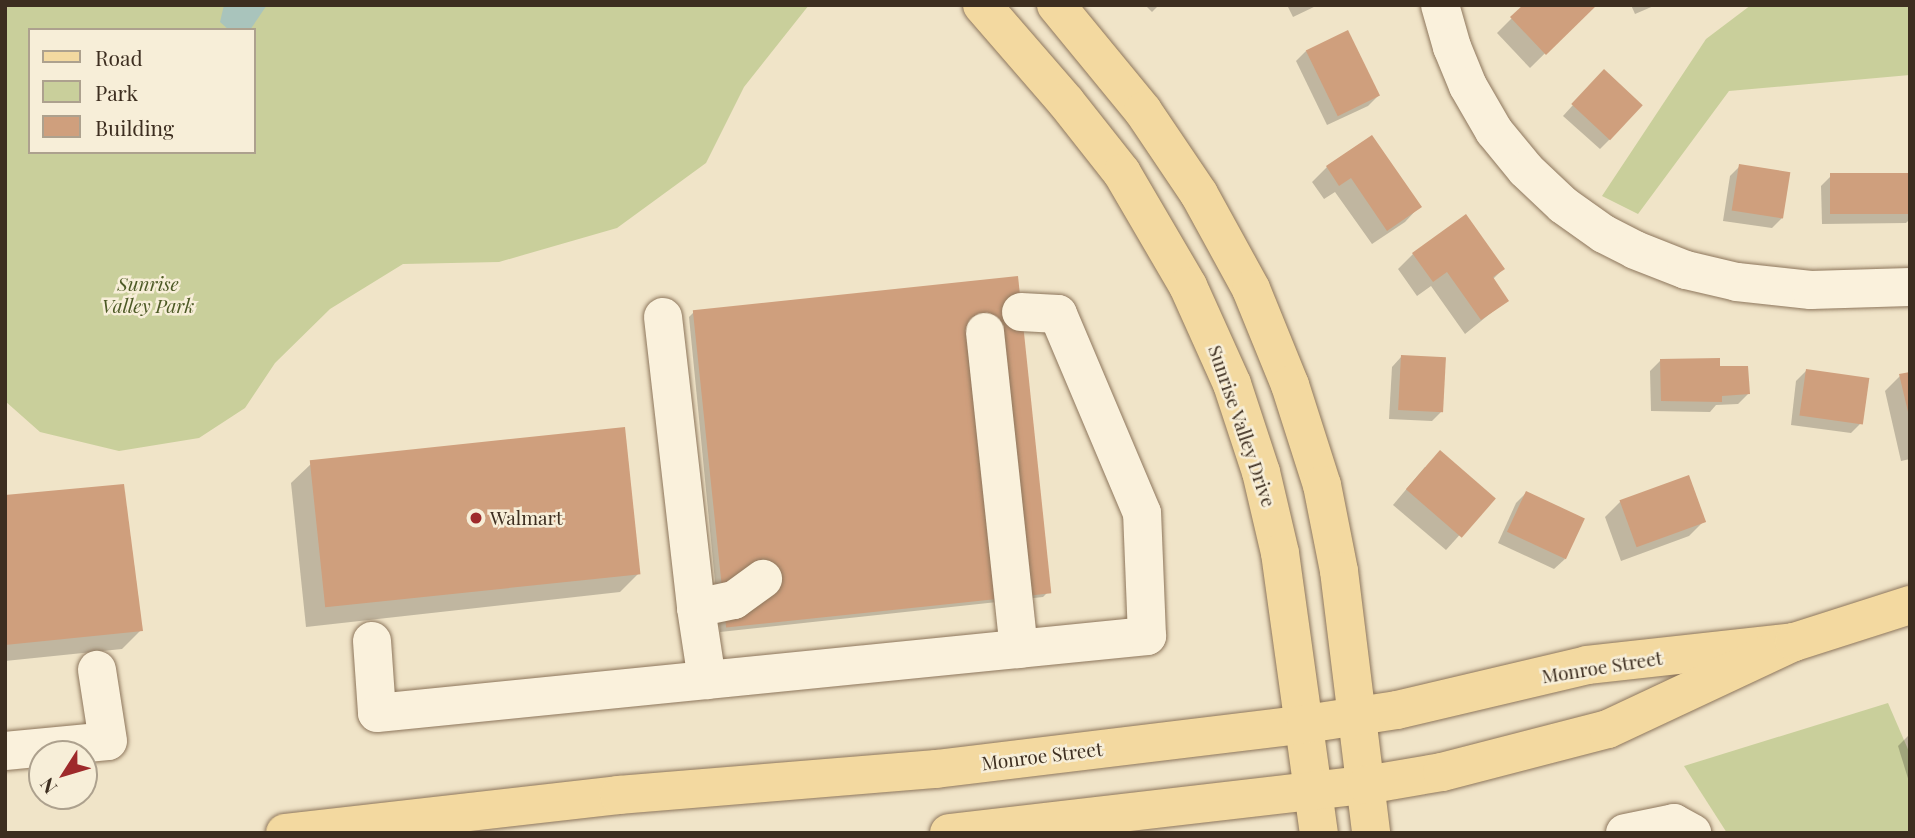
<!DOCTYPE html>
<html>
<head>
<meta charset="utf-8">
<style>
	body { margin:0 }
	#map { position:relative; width:1915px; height:838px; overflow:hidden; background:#f0e4c8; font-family:"Playfair Display",serif }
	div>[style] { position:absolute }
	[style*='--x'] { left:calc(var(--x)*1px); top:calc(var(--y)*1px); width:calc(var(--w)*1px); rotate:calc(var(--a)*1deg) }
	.green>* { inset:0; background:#c9cf9b }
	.water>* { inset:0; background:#a9c4bc }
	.shadow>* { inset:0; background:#0003 }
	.building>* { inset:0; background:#cf9f7d; transform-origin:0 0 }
	.roads { filter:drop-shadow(0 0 2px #8d765c) drop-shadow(0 0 2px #8d765c) }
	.minor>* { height:38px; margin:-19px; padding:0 19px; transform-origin:19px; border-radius:19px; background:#faf1dc }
	.major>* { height:38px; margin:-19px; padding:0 19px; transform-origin:19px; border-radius:19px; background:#f3d9a0 }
	.dots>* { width:19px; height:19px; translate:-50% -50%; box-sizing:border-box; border:4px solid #f7eed8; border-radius:50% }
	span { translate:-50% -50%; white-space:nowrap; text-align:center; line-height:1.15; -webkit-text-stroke:5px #f7eed8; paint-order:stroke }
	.park-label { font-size:19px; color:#4d5a26; font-style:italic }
	.street-label { font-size:19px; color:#3d2e20 }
	.poi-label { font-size:19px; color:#3d2e20 }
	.left { translate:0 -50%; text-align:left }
	.frame { position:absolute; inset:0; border:7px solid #3d2e20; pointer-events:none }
	.legend { position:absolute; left:28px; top:28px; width:228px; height:126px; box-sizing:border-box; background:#f7eed8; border:2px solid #ada18e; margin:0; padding:9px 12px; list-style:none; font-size:21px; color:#3d2e20 }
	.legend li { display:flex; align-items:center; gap:14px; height:35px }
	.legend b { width:35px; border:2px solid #ada18e }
	.north { position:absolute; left:28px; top:740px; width:70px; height:70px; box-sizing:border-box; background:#f7eed8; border:2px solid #ada18e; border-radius:50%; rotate:233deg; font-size:19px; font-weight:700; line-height:28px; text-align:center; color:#3d2e20 }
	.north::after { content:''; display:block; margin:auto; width:24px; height:32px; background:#9e2a2b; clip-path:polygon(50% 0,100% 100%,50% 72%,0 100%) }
</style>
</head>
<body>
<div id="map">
	<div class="green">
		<div style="clip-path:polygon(evenodd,5px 5px,809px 5px,744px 87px,706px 163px,617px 228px,499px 262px,403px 264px,330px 309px,275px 363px,245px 408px,199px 438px,119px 451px,40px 432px,5px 401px,5px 5px,30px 30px,254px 30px,254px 152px,30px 152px,30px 30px)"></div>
		<div style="clip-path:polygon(1751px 5px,1910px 5px,1910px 75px,1729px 91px,1638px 214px,1602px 196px,1706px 39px)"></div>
		<div style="clip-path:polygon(1888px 703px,1910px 754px,1910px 833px,1727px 833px,1684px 766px)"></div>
	</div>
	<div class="water">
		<div style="clip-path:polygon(224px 5px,267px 5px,250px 30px,229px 30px,220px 22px)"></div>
	</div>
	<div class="shadow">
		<div style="clip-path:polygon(1145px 5px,1159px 5px,1152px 12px)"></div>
		<div style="clip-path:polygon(1287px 5px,1318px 5px,1293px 17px)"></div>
		<div style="clip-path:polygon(1631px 5px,1656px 5px,1635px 14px)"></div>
		<div style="clip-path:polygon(1591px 8px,1530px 68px,1497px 33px,1512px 18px)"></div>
		<div style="clip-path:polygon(1306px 51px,1378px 96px,1368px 106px,1327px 125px,1296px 61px)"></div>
		<div style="clip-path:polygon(1594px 82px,1610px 139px,1600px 149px,1563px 116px)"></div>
		<div style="clip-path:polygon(1740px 166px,1782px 218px,1772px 228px,1723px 221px,1730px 176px)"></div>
		<div style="clip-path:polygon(1327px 167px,1419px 207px,1405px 222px,1372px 244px,1335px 192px,1324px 199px,1312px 182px)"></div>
		<div style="clip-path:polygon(1910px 175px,1910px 219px,1906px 223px,1822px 224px,1821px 186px,1831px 176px)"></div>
		<div style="clip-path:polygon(1466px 217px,1503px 269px,1492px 280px,1507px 300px,1465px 334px,1431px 286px,1417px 296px,1398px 269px,1413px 254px)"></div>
		<div style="clip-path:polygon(694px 312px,1048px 592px,1043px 597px,720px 632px,689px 317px)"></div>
		<div style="clip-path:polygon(1402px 356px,1442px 411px,1432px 421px,1389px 419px,1392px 367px)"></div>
		<div style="clip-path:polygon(1660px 361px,1719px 367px,1748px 394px,1738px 404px,1716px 405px,1710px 412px,1651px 411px,1650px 371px)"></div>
		<div style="clip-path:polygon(1806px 371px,1861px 423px,1851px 433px,1791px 425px,1796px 381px)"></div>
		<div style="clip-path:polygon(1910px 373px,1910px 459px,1901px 461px,1885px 391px,1900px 376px)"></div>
		<div style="clip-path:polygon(311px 464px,639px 573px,620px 592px,306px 627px,291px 483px)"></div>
		<div style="clip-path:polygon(1425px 467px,1493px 498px,1446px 550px,1393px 505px)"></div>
		<div style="clip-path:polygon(1526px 493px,1565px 559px,1554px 569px,1498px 543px,1516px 503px)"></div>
		<div style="clip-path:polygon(5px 497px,141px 630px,122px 649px,5px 661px)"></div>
		<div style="clip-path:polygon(1620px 502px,1704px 521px,1689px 536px,1621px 561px,1605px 517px)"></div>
		<div style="clip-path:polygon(1910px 734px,1910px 785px,1898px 746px)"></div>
	</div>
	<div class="building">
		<div style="clip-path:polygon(1523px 5px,1597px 5px,1546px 55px,1510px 17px)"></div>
		<div style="left:1348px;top:30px;width:73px;height:47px;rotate:64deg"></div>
		<div style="left:1604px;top:69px;width:53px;height:48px;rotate:43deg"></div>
		<div style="clip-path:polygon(1372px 135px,1422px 207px,1387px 231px,1351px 178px,1339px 186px,1326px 166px)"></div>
		<div style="left:1739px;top:164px;width:52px;height:47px;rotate:9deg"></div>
		<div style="left:1910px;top:173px;width:41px;height:80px;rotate:90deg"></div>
		<div style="clip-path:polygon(1466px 214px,1505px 269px,1493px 277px,1509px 301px,1481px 320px,1447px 272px,1433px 282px,1412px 253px)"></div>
		<div style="left:1018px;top:276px;width:319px;height:327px;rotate:84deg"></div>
		<div style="left:1401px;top:355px;width:45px;height:55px;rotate:3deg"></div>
		<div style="clip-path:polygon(1720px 358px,1720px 366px,1748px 366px,1750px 394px,1722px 396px,1722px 402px,1661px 401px,1660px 359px)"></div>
		<div style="left:1806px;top:369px;width:64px;height:47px;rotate:8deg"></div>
		<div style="clip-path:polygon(1910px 372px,1910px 416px,1909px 416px,1899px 374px)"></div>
		<div style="left:625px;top:427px;width:148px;height:317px;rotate:84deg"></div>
		<div style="left:1440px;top:450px;width:74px;height:52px;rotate:41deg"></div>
		<div style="left:1689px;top:475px;width:50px;height:74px;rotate:70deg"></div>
		<div style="clip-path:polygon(124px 484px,143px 631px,5px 645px,5px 495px)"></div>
		<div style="left:1526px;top:491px;width:65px;height:45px;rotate:25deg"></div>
	</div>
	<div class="roads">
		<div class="minor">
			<div style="--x:1440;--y:5;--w:44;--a:74.1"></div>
			<div style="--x:1452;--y:47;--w:42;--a:67.7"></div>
			<div style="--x:1468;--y:86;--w:52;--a:60"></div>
			<div style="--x:1494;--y:131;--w:50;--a:50.6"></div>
			<div style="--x:1526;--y:170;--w:51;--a:43.4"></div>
			<div style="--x:1563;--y:205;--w:50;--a:35.3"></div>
			<div style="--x:1604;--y:234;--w:35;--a:27"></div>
			<div style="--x:1635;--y:250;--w:55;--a:21.4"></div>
			<div style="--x:1686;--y:270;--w:52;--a:13.2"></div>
			<div style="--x:1737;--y:282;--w:74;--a:6.2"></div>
			<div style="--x:1811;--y:290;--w:99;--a:-1.7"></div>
			<div style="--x:663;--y:317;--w:293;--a:83.5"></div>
			<div style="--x:696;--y:608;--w:73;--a:81.3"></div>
			<div style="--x:985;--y:332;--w:319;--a:83.9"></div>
			<div style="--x:696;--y:608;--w:39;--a:-12"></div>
			<div style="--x:734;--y:600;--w:36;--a:-36"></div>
			<div style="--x:372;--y:641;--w:72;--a:86"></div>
			<div style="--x:377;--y:713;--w:774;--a:-5.71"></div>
			<div style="--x:1147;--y:636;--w:123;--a:-92.3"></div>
			<div style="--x:1142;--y:513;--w:216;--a:-112.9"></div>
			<div style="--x:1058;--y:314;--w:37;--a:-177"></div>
			<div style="--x:5;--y:751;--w:103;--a:-5.5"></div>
			<div style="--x:108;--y:741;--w:72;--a:-98.8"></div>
			<div style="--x:1625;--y:833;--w:50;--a:-11.5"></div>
			<div style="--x:1674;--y:823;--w:21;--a:29"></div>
		</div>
		<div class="major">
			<div style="--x:982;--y:5;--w:128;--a:49.1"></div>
			<div style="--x:1066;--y:102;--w:90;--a:51.7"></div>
			<div style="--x:1122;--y:173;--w:131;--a:59.7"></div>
			<div style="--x:1188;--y:286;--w:107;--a:65.8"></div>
			<div style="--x:1232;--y:384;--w:93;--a:71.8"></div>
			<div style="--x:1261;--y:472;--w:83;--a:76.8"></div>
			<div style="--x:1280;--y:553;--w:283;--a:82.1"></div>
			<div style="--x:1056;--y:5;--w:137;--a:50.6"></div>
			<div style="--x:1143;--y:111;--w:100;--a:56"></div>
			<div style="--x:1199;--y:194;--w:108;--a:61.3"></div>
			<div style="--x:1251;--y:289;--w:104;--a:67.9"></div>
			<div style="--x:1290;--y:385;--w:105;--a:72.3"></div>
			<div style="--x:1322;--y:485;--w:88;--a:78.8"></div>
			<div style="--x:1339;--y:571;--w:264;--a:83"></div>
			<div style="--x:285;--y:833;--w:336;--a:-6.5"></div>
			<div style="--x:619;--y:795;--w:318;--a:-4.7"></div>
			<div style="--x:936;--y:769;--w:373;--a:-6.9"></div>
			<div style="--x:1306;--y:724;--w:92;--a:-8.7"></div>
			<div style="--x:1397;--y:710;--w:195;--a:-13.3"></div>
			<div style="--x:1587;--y:665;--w:208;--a:-6.3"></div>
			<div style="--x:949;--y:833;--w:420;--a:-6.6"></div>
			<div style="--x:1366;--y:785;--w:77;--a:-9.7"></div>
			<div style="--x:1442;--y:772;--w:171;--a:-14.5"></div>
			<div style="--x:1608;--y:729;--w:205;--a:-25.1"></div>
			<div style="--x:1794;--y:642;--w:122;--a:-17.7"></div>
		</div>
	</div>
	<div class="dots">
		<div style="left:476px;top:518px;background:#9e2a2b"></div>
	</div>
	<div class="park-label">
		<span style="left:148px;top:295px">Sunrise<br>Valley Park</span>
	</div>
	<div class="street-label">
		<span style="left:1242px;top:426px;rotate:71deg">Sunrise Valley Drive</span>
		<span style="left:1602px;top:667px;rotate:-9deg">Monroe Street</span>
		<span style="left:1042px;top:756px;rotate:-7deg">Monroe Street</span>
	</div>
	<div class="poi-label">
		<span class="left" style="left:490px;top:518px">Walmart</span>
	</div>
	<div class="frame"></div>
	<ul class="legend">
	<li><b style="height:9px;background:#f3d9a0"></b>Road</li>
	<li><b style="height:19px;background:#c9cf9b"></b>Park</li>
	<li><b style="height:19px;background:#cf9f7d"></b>Building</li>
	</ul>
	<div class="north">N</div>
</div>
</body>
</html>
